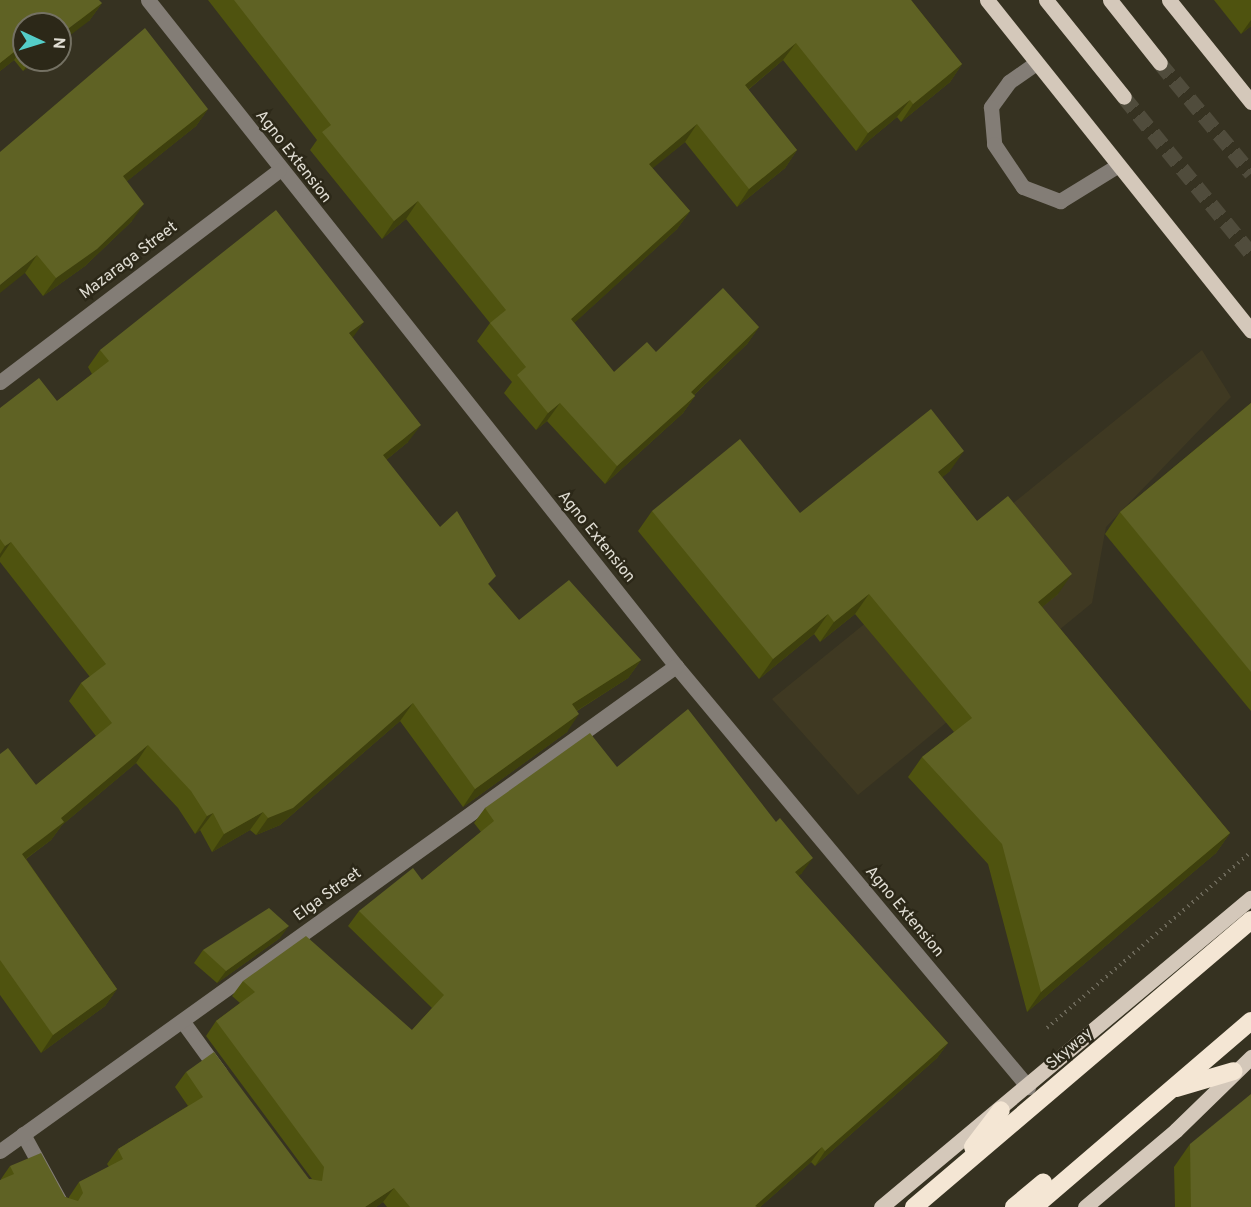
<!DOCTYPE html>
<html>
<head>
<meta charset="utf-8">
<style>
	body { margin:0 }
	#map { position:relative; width:1251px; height:1207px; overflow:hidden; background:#363221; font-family:Overpass,sans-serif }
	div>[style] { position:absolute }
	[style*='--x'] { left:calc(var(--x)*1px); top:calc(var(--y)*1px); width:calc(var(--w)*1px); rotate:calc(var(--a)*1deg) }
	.built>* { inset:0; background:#3f3922 }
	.major-tunnel>* { height:15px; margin-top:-7.5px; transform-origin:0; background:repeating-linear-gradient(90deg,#504c3c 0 15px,transparent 0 23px) }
	.path>* { height:4px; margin-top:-2px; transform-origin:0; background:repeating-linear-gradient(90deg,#6b6758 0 1.5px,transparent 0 6px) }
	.minor>* { height:15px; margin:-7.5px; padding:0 7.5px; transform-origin:7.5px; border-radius:7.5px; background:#837d76 }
	.major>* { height:15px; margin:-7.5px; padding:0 7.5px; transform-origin:7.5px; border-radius:7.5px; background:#d4c8ba }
	.highway>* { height:18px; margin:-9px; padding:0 9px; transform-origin:9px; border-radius:9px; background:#f4e6d4 }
	.wall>* { inset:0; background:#4f530f }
	.shaded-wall>* { inset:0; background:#3e400d }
	.building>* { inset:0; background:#5f6224 }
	span { translate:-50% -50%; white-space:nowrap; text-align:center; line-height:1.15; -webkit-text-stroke:5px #2c2818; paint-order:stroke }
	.street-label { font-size:16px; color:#e1ded4 }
	.north { position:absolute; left:12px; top:12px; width:60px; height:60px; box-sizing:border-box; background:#2c2818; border:2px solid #747163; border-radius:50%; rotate:94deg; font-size:16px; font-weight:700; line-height:24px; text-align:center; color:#e1ded4 }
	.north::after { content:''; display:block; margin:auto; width:21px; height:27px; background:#54cdc8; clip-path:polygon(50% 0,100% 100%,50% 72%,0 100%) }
</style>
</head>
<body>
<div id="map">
	<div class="built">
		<div style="clip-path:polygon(1202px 350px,1231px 397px,1106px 527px,1092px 603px,858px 795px,772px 699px)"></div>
	</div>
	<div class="major-tunnel">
		<div style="--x:1160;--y:63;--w:143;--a:50.4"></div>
		<div style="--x:1124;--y:97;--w:201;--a:50.9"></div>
	</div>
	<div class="path">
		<div style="--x:1047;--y:1028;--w:269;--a:-40.8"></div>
	</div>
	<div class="minor">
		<div style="--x:148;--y:0;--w:850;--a:51.59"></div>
		<div style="--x:676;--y:666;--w:549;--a:50.1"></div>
		<div style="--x:1036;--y:63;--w:33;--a:145"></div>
		<div style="--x:1009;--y:82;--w:31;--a:126"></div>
		<div style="--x:991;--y:107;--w:37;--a:85"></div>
		<div style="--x:994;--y:144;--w:52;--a:56"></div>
		<div style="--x:1023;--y:187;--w:40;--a:21"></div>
		<div style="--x:1060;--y:201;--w:67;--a:-31.6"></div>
		<div style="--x:0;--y:382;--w:350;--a:-37.2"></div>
		<div style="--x:183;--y:1022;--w:63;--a:54"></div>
		<div style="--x:23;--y:1134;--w:83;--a:61.3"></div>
		<div style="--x:0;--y:1151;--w:832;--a:-35.66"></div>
	</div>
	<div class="major">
		<div style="--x:987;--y:0;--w:423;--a:51.4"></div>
		<div style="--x:1046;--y:0;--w:124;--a:51.2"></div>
		<div style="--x:1110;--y:0;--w:80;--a:51.6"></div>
		<div style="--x:1169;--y:0;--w:131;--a:51.2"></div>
		<div style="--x:881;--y:1207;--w:482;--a:-39.9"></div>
		<div style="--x:1085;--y:1207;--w:119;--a:-40.2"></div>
		<div style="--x:1176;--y:1130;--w:105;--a:-44.2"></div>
	</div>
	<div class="highway">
		<div style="--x:1176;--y:1088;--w:60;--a:-16.3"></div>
		<div style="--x:973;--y:1147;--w:46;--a:-52.9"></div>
		<div style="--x:914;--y:1207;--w:443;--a:-40.4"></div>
		<div style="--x:1014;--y:1207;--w:38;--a:-40"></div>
		<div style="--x:1034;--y:1207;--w:286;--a:-40.6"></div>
	</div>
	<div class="wall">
		<div style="clip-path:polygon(0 0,102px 3px,89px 21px,24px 24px,24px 60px,38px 60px,23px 71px,14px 60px,0 71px)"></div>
		<div style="clip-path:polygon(208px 0,911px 0,962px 64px,950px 82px,901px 122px,897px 117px,856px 151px,783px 60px,748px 90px,797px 150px,785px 168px,737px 207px,685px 142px,652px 168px,690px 211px,677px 229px,574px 323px,614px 372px,656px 352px,759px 327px,747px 344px,694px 395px,695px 396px,683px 413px,605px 484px,547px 421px,536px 430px,504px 393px,512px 382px,477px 341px,490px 323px,406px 219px,382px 239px,310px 150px,317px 140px)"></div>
		<div style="clip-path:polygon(1214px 0,1251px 0,1251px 26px,1241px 34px)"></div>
		<div style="clip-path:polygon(208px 109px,196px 126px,127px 181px,132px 221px,85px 266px,43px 296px,25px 273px,0 152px)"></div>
		<div style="clip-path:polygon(353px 338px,408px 442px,386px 460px,440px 527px,519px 620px,641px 660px,628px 678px,577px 711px,567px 732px,463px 807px,400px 721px,280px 825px,256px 835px,250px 830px,212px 852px,200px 830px,195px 834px,178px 808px,136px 763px,62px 825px,51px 840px,26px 859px,117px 989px,105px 1006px,41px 1053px,0 995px,0 754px,36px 785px,96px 736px,69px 701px,81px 683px,90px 677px,0 562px,0 408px,57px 401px,92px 374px,88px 367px,100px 350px)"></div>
		<div style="clip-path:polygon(1251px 403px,1251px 711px,1105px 534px,1120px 512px)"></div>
		<div style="clip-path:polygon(950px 471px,942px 477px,977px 521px,1058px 594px,1042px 607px,1230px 833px,1216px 853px,1027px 1012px,988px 864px,908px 777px,922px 757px,954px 732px,855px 614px,820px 642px,814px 634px,759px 679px,638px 531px,652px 511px,800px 513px)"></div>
		<div style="clip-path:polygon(617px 767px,802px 873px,798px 876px,948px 1043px,937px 1058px,815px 1166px,811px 1162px,760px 1207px,387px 1207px,383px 1202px,376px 1207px,0 1207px,1px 1179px,10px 1166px,65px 1197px,69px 1198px,69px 1197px,79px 1182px,109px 1167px,107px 1164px,118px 1149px,188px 1106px,175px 1087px,186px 1072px,309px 1179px,312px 1179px,206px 1036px,216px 1021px,240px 1003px,232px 996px,243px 981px,412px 1030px,432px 1008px,348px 926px,359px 911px,422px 880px,481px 832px,474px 823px,485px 808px)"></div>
		<div style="clip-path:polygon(280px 938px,217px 983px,194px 963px,203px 950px)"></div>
		<div style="clip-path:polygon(1190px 1144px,1251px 1207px,1175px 1207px,1174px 1167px)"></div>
	</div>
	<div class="shaded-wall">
		<div style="clip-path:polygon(102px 3px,89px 21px,60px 43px,60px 35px)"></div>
		<div style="clip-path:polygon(1251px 20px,1251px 26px,1241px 34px)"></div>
		<div style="clip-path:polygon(796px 43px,783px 60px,732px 103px,745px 85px)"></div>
		<div style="clip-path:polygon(24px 44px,24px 45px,14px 60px,0 71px,0 63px)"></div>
		<div style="clip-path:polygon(31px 60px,38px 60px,23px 71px)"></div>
		<div style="clip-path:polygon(962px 64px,950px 82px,901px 122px,913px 104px)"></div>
		<div style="clip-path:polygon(910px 100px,897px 117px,856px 151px,868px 133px)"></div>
		<div style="clip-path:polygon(208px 109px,196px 126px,111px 194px,123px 176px)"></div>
		<div style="clip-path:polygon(697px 124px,685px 142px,636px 182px,649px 164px)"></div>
		<div style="clip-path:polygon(797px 150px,785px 168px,737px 207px,749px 189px)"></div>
		<div style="clip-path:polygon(418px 201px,406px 219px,382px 239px,394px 221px)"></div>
		<div style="clip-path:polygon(144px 204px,132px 221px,85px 266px,43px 296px,56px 278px)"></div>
		<div style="clip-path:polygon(690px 211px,677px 229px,559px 337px,571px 319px)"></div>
		<div style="clip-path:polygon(37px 255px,25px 273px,0 293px,0 285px)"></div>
		<div style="clip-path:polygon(364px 322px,351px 340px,349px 333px)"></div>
		<div style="clip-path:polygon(759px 327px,747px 344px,679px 409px,691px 392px)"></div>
		<div style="clip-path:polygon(695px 396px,683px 413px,605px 484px,617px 466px)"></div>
		<div style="clip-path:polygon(560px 403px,547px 421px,536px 430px,548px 413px)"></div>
		<div style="clip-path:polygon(421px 425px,408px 442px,370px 473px,383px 455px)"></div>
		<div style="clip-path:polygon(964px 451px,950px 471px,924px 492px,938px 472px)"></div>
		<div style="clip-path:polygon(11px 542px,0 558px,0 554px,5px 546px)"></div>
		<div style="clip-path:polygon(1072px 574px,1058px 594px,1024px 622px,1038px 602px)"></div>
		<div style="clip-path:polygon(869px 594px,855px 614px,820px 642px,834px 622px)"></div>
		<div style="clip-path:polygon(828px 614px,814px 634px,759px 679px,773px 659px)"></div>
		<div style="clip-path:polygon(641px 660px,628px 678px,559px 722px,572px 704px)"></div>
		<div style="clip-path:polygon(413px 703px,400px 721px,280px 825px,256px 835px,268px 818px)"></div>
		<div style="clip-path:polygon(579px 714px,567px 732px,463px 807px,475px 789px)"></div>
		<div style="clip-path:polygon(148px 745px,136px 763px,62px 825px,51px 840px,9px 871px,22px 854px,61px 818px)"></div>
		<div style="clip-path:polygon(263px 812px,250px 830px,212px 852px,224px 834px)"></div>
		<div style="clip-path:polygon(213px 813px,200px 830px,195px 834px,207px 816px)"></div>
		<div style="clip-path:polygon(1230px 833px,1216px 853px,1027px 1012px,1041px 992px)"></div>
		<div style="clip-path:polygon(813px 858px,802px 873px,785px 887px,795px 872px)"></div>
		<div style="clip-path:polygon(289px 926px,280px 938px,217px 983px,226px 971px)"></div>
		<div style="clip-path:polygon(117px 989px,105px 1006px,41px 1053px,53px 1035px)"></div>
		<div style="clip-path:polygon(948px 1043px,937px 1058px,815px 1166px,825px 1151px)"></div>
		<div style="clip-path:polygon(822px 1147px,811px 1162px,760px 1207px,754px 1207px)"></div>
		<div style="clip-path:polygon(394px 1188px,383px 1202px,376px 1207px,365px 1207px)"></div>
	</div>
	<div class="building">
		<div style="clip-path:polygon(0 0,99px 0,102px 3px,60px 35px,60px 24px,24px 24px,24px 44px,0 63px)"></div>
		<div style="clip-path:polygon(234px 0,911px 0,962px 64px,913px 104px,910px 100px,868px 133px,796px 43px,745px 85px,797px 150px,749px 189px,697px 124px,649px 164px,690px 211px,571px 319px,614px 372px,647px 342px,656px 352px,723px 288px,759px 327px,691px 392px,695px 396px,617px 466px,560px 403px,548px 413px,517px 375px,526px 367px,490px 323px,506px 310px,418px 201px,394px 221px,322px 132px,331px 125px)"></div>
		<div style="clip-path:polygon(145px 28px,208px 109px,123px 176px,144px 204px,97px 249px,56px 278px,37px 255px,0 285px,0 152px)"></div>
		<div style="clip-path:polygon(276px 210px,364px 322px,349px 333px,421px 425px,383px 455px,440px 527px,457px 511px,496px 576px,488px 584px,519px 620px,569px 580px,641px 660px,572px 704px,579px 714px,475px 789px,413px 703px,293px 808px,268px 818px,263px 812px,224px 834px,213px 813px,207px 816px,191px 791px,148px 745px,61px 818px,64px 822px,22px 854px,117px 989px,53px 1035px,0 960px,0 754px,8px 748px,36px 785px,112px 723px,81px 683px,106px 664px,11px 542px,5px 546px,0 539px,0 408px,39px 378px,57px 401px,109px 361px,100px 350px)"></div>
		<div style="clip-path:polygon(1251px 403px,1251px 672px,1120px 512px)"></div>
		<div style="clip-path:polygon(931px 409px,964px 451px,938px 472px,977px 521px,1008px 496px,1072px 574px,1038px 602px,1230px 833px,1041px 992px,1002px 844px,922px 757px,972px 718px,869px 594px,834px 622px,828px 614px,773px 659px,652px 511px,740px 439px,800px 513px)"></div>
		<div style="clip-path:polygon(688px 709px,776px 822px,780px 818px,813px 858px,795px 872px,948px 1043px,825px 1151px,822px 1147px,755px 1206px,757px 1207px,410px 1207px,394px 1188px,365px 1207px,0 1207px,0 1180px,14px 1174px,10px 1166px,41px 1153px,65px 1197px,78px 1201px,83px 1193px,79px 1182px,123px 1159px,118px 1149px,203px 1097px,186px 1072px,214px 1052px,309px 1179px,322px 1181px,324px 1167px,216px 1021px,255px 992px,243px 981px,306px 936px,412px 1030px,444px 995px,359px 911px,413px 868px,422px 880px,494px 821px,485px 808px,590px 733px,617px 767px)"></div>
		<div style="clip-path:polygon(269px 908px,289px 926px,226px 971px,203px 950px)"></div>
		<div style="clip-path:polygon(1251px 1094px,1251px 1207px,1191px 1207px,1190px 1144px)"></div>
	</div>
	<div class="street-label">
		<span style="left:293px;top:157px;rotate:52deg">Agno Extension</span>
		<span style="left:129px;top:261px;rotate:-37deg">Mazaraga Street</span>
		<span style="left:596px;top:537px;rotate:51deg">Agno Extension</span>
		<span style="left:328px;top:895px;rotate:-36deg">Elga Street</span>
		<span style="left:904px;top:912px;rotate:50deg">Agno Extension</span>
		<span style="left:1070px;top:1049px;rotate:-40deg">Skyway</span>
	</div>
	<div class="north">N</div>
</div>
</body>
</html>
